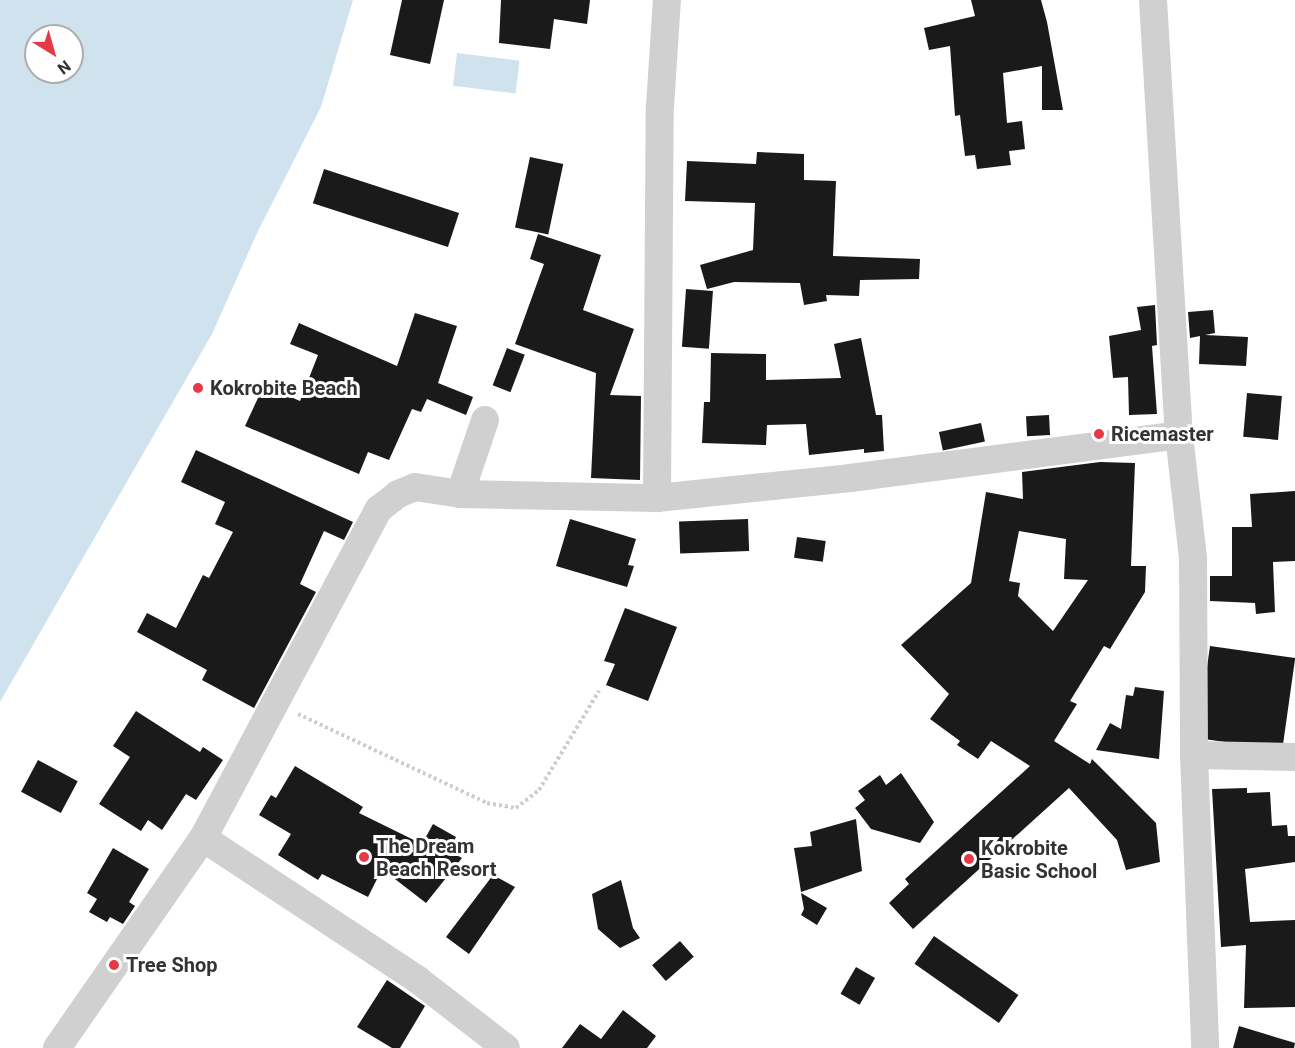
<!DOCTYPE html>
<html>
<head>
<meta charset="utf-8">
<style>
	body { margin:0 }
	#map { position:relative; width:1295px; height:1048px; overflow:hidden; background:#fff; font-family:Roboto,sans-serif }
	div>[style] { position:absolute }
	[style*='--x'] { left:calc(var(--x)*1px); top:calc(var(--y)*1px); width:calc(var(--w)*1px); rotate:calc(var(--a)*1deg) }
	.water>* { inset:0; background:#cfe2ee; transform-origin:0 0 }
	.building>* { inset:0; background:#1a1a1a; transform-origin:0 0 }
	.path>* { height:4px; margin-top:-2px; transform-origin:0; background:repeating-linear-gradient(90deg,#cdcdcd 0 3px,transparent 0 6px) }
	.minor>* { height:28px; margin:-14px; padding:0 14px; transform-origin:14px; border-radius:14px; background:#d0d0d0 }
	.dots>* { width:16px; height:16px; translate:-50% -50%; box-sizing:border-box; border:3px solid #fff; border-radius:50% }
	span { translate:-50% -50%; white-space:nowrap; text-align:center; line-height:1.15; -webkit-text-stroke:6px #fff; paint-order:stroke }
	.poi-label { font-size:20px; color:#333; font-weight:700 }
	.left { translate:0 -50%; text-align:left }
	.north { position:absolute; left:24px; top:24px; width:60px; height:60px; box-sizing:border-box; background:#fff; border:2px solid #adadad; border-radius:50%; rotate:143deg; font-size:16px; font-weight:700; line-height:24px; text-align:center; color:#333 }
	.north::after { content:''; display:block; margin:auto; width:21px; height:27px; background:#e63946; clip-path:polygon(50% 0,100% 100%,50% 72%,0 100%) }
</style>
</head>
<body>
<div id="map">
	<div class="water">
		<div style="clip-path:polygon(evenodd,0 0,353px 0,321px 107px,258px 231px,212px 334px,0 702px,0 0,36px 36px,72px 36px,72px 72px,36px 72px,36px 36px)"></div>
		<div style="left:457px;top:53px;width:63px;height:33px;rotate:7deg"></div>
	</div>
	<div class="building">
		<div style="clip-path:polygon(402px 0,444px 0,430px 64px,390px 55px)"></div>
		<div style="clip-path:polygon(501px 0,590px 0,587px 24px,554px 19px,550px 49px,499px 43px)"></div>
		<div style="clip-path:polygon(971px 0,1041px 0,1047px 22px,1063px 110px,1042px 110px,1042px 66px,1003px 73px,1007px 123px,1022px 121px,1025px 149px,1009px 151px,1011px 165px,977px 169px,975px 155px,965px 156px,960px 115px,955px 116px,950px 46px,929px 50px,924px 28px,975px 16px)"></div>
		<div style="clip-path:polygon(757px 152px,804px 154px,804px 180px,836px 181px,833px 256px,920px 259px,919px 279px,860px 280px,859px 296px,826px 295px,827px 301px,804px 305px,800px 283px,734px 282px,707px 289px,700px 265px,753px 250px,755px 203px,685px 201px,687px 161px,756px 164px)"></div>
		<div style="left:530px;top:157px;width:34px;height:72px;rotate:12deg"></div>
		<div style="left:324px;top:169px;width:142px;height:36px;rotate:18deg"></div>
		<div style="clip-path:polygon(538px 234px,601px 255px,583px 310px,634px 329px,610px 395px,641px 396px,640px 480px,591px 478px,596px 373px,515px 344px,544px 264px,530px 259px)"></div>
		<div style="left:686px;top:289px;width:27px;height:58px;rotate:4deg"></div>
		<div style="clip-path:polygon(1155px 305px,1157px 345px,1152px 346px,1157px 414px,1129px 415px,1128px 377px,1113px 378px,1109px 336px,1141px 330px,1137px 307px)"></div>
		<div style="clip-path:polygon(1213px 310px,1215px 333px,1205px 335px,1248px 337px,1246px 366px,1199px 364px,1200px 336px,1190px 338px,1188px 312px)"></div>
		<div style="clip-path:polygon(415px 313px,457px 326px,438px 383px,473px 397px,466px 415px,427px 399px,421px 412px,412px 409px,389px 460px,368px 452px,359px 474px,245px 426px,264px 385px,300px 401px,318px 355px,290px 344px,299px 323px,397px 366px)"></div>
		<div style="clip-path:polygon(861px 338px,876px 415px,882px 415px,884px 451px,864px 453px,864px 449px,809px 455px,806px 424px,767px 425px,766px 445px,702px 443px,704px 402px,710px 402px,711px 353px,766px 354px,766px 380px,841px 378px,834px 344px)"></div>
		<div style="left:507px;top:348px;width:19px;height:40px;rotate:21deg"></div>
		<div style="left:1247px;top:393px;width:35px;height:44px;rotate:5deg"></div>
		<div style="left:1049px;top:415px;width:20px;height:23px;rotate:87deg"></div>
		<div style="left:981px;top:423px;width:19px;height:43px;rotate:78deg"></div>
		<div style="clip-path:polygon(196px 450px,353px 522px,344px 540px,324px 531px,300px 584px,316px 592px,254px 708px,202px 680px,207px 670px,137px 632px,147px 613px,176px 628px,203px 575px,209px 578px,233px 532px,215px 524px,225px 502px,181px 482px)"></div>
		<div style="clip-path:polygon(evenodd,1100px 462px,1135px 463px,1131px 566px,1146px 566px,1145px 592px,1110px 649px,1104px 646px,1070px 701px,1077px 704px,1054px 741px,1090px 764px,1092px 759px,1156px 823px,1160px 862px,1126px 870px,1117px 840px,1069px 788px,913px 929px,889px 903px,909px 884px,905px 879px,1030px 766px,991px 741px,978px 759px,957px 745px,960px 741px,930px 719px,949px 694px,901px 645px,971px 583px,986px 492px,1023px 499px,1022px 472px,1100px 462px,1019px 531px,1066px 539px,1064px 579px,1088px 580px,1053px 631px,1018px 596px,1020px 583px,1009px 581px,1019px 531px)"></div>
		<div style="clip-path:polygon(1295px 491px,1295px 561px,1273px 562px,1275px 612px,1256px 614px,1255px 603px,1210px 601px,1210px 576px,1232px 576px,1232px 527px,1252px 527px,1250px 494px)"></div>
		<div style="clip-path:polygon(570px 519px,636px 539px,628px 565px,634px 566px,627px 587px,556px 566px)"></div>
		<div style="left:748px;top:519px;width:32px;height:69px;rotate:88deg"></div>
		<div style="left:797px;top:537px;width:29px;height:21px;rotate:8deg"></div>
		<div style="clip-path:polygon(625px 608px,677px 627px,648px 701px,606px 685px,615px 664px,604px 661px)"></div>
		<div style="left:1210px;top:646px;width:86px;height:93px;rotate:8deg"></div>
		<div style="clip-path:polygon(1135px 687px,1164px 691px,1159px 759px,1096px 750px,1110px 723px,1121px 729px,1126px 695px,1133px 696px)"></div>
		<div style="clip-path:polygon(136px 711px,200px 752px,203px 747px,223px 760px,196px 800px,186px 794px,162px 830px,148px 820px,141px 831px,99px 804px,130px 757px,113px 746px)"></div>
		<div style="left:38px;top:760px;width:45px;height:36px;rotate:28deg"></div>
		<div style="clip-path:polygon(295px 766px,363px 807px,359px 813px,422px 844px,433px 824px,456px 837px,449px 851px,462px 858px,426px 903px,382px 869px,368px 897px,322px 874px,318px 880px,278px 855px,291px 834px,259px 815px,271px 795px,276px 798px)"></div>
		<div style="clip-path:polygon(901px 773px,934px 822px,920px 843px,871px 829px,855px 808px,865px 800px,858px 791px,880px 775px,886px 785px)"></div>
		<div style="clip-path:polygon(1247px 788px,1247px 793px,1270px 792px,1272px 826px,1287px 825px,1288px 836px,1295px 836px,1295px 862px,1245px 869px,1250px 922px,1295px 920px,1295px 1007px,1244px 1008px,1246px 945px,1221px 947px,1212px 789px)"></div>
		<div style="clip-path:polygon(856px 819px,862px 871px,801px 892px,794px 848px,812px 846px,810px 832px)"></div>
		<div style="clip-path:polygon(113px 848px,149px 869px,129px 902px,135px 906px,123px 924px,110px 917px,107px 922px,89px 912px,97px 899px,87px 893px)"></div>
		<div style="clip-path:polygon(493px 875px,515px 887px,469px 954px,446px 937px)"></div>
		<div style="clip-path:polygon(621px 880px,633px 928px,640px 938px,620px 948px,598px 929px,592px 894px)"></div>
		<div style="clip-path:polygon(801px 893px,827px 908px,817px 925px,801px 915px,804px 909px)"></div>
		<div style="left:934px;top:936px;width:103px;height:34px;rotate:35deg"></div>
		<div style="left:680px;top:941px;width:21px;height:37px;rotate:49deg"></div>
		<div style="left:856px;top:967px;width:22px;height:31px;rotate:30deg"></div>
		<div style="clip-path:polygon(387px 980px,425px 1006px,400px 1048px,392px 1048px,357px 1027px)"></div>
		<div style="clip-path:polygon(623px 1010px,656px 1036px,647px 1048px,562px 1048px,580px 1024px,601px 1039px)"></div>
		<div style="clip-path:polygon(1239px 1026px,1295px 1043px,1294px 1048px,1233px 1048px)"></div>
	</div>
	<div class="path">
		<div style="--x:298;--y:714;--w:209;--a:25.2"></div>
		<div style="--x:487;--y:803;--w:29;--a:10"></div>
		<div style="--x:516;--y:808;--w:29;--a:-38"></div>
		<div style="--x:539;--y:790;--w:116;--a:-58.8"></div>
	</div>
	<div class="minor">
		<div style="--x:1153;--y:0;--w:436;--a:86.6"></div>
		<div style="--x:1179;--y:435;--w:124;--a:83.5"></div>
		<div style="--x:1193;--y:558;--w:197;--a:89.7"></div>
		<div style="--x:1194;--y:755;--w:293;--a:87.8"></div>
		<div style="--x:460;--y:494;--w:78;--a:-71.3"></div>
		<div style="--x:657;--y:498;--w:391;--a:-89.6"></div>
		<div style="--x:660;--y:107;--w:107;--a:-86.3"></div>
		<div style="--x:1194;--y:755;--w:101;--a:1.1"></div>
		<div style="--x:203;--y:838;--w:258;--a:33.4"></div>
		<div style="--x:418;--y:980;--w:111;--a:37.7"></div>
		<div style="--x:57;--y:1048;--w:256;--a:-55.2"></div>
		<div style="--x:203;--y:838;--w:373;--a:-61.9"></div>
		<div style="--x:379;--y:509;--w:24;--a:-38"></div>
		<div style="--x:398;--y:494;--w:18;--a:-22"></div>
		<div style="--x:415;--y:487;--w:46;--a:8.8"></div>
		<div style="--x:460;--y:494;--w:197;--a:1.2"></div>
		<div style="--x:657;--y:498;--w:194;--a:-5.9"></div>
		<div style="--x:850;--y:478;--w:332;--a:-7.4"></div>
	</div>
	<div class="dots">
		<div style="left:198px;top:388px;background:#e63946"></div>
		<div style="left:1099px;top:434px;background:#e63946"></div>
		<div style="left:364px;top:857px;background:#e63946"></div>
		<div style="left:969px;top:859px;background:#e63946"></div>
		<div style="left:114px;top:965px;background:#e63946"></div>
	</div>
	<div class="poi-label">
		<span class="left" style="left:210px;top:388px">Kokrobite Beach</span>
		<span class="left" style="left:1111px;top:434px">Ricemaster</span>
		<span class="left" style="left:376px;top:858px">The Dream<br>Beach Resort</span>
		<span class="left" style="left:981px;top:860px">Kokrobite<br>Basic School</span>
		<span class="left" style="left:126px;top:965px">Tree Shop</span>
	</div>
	<div class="north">N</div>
</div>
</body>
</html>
